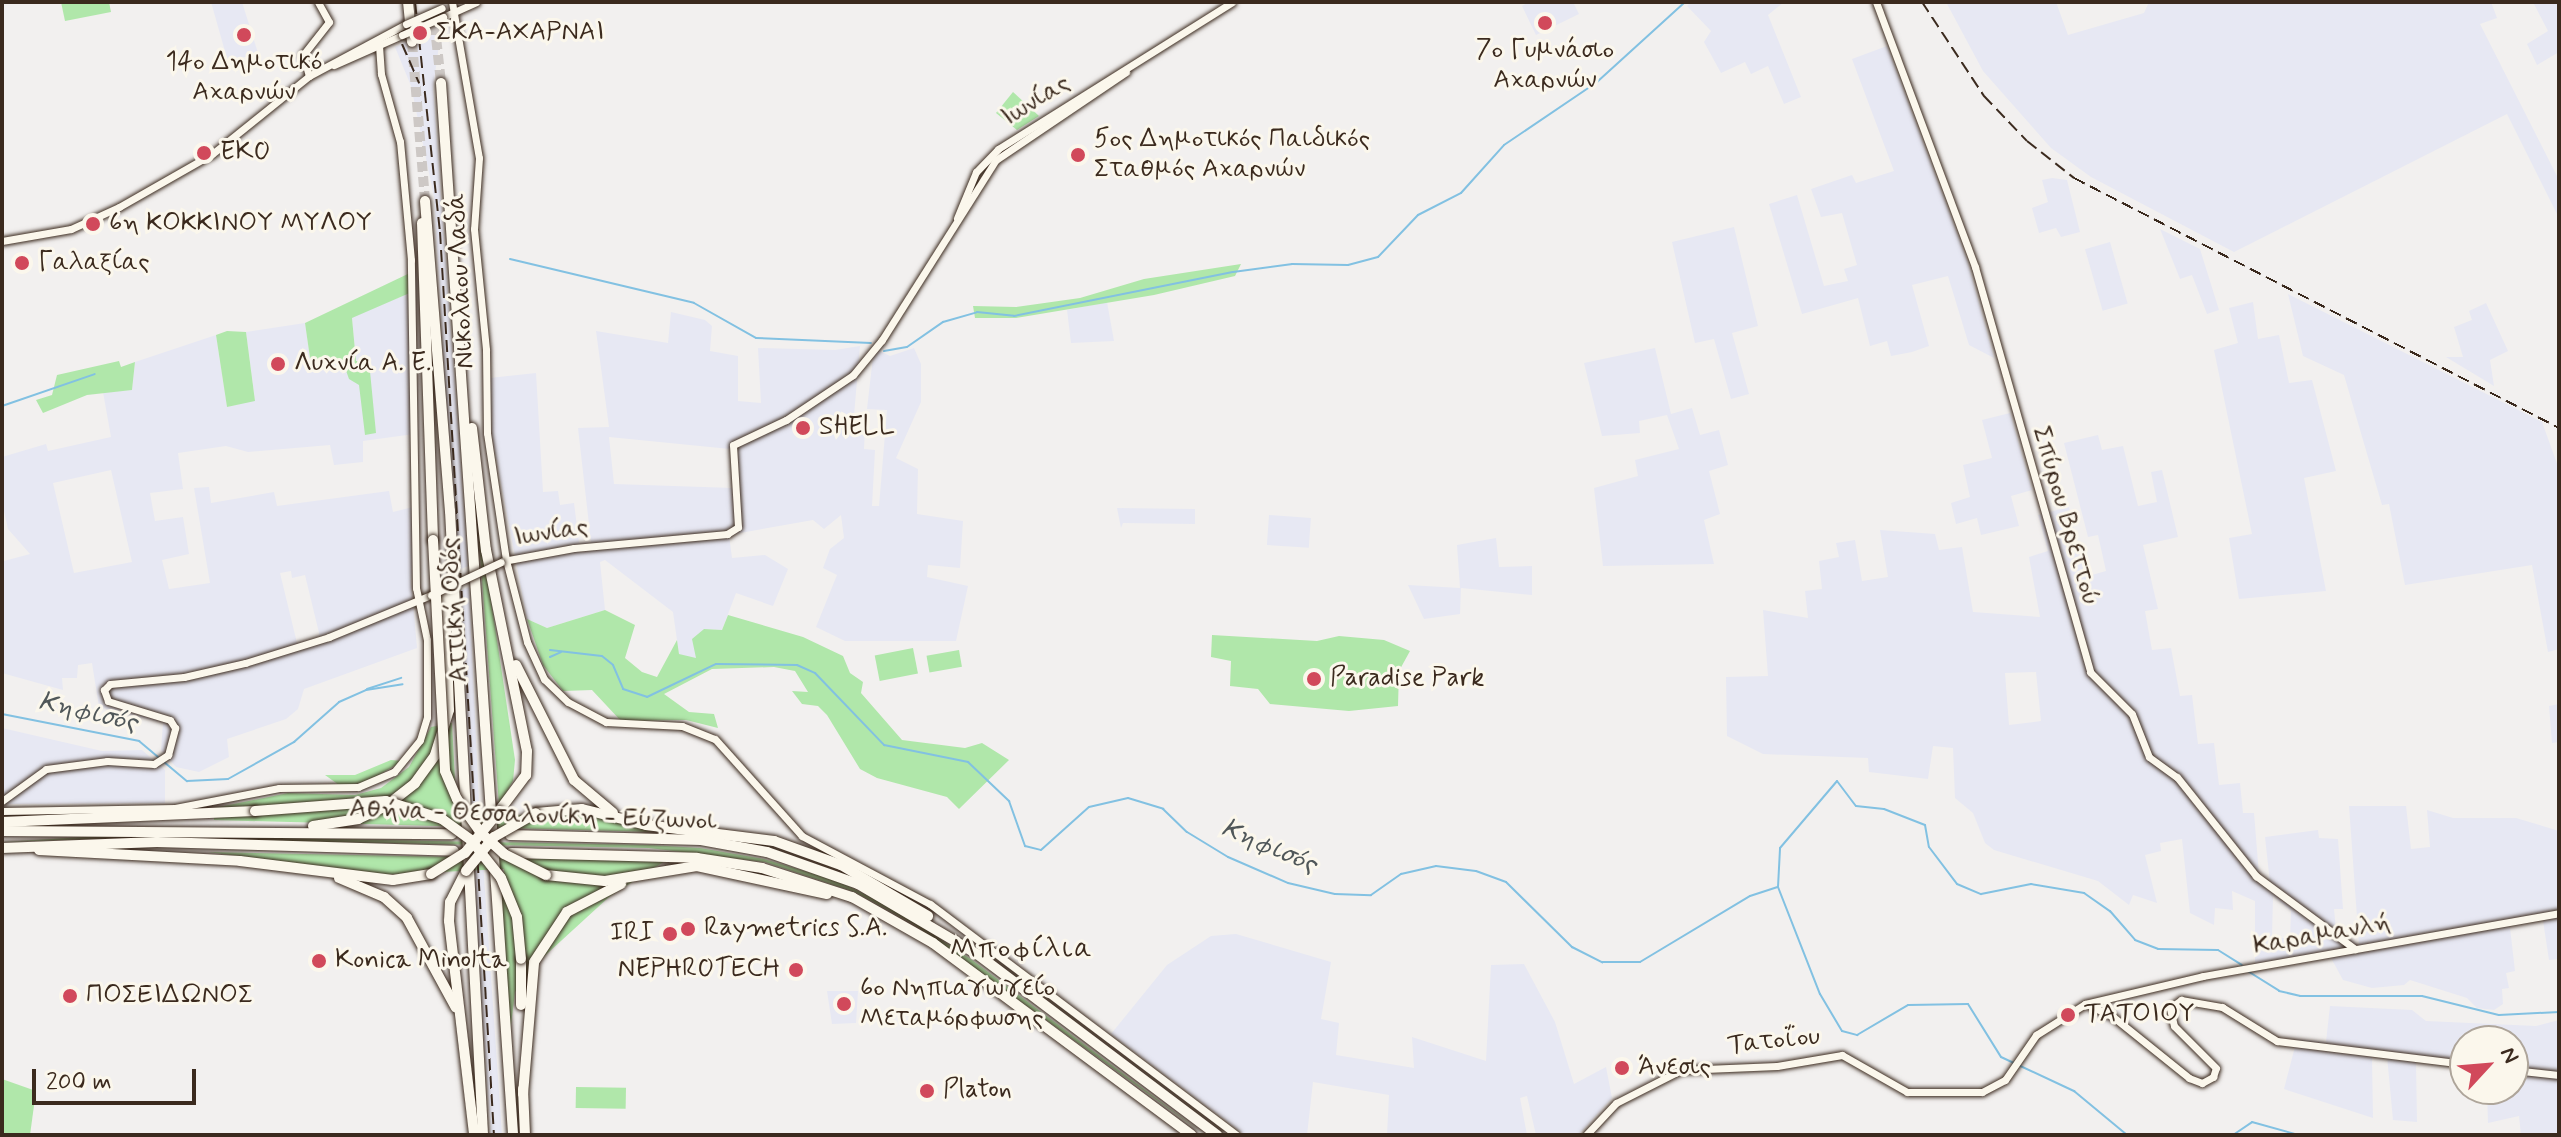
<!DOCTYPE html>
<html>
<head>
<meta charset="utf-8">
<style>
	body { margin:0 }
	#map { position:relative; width:2561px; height:1137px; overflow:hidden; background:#f2f0ef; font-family:Mynerve,sans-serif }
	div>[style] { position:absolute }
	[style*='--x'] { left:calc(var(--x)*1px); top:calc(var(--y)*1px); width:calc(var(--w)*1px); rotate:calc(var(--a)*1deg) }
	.built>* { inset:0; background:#e7e8f3; transform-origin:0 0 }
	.round { border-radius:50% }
	.green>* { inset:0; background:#b0e7aa; transform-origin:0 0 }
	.stream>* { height:2px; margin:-1px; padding:0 1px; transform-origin:1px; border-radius:1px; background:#82c1e2 }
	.highway-tunnel>* { height:10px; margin-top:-5px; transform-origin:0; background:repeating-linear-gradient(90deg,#cdc8c5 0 10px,transparent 0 15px) }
	.roads { filter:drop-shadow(0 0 2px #3b2a1e) drop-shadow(0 0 2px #3b2a1e) }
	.secondary>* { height:7px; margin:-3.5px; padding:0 3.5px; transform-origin:3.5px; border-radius:3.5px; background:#fbf7ec }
	.highway>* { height:10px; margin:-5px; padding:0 5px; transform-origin:5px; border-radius:5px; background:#fbf7ec }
	.rail>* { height:2px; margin-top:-1px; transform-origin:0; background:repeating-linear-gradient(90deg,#3b2a1e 0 12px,transparent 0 18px) }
	.bridges { filter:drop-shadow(0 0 2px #3b2a1e) drop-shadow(0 0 2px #3b2a1e) }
	.secondary-bridge>* { height:7px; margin:-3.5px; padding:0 3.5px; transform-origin:3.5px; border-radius:3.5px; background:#fbf7ec }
	.highway-bridge>* { height:10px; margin:-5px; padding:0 5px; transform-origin:5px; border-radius:5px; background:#fbf7ec }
	.dots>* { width:22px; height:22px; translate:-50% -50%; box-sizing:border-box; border:4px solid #fbf7ec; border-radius:50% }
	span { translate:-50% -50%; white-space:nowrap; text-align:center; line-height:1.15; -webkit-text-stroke:6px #fbf7ec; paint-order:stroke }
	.poi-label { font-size:26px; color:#3b2a1e }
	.left { translate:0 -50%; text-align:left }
	.right { translate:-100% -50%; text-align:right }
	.street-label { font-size:26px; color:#3b2a1e }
	.water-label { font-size:28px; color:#505759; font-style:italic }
	.neighbourhood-label { font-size:28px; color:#3b2a1e; letter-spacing:2px }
	.frame { position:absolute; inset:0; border:4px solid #3b2a1e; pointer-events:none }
	.north { position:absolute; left:2449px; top:1025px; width:80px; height:80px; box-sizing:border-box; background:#fbf7ec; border:2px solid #aea59a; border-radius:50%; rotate:64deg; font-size:22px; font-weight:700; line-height:32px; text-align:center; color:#3b2a1e }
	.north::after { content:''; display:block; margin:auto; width:28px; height:36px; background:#d1495b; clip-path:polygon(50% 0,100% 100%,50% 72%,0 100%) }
	.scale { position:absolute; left:32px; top:1069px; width:164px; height:36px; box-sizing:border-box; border:4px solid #3b2a1e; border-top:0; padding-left:10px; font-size:24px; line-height:28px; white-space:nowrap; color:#3b2a1e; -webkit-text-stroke:6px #fbf7ec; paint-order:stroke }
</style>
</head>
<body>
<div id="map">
	<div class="built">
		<div style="clip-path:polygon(211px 2px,242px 2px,258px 53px,228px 62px)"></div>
		<div style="clip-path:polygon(1529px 2px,1573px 2px,1579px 14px,1536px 35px,1522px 6px)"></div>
		<div style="clip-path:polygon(1691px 2px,1784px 2px,1768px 15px,1801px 97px,1784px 104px,1768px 66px,1751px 74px,1745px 62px,1721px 73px,1704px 42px,1711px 31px,1687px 6px)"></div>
		<div style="clip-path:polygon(1946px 2px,2056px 2px,2068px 35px,2144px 13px,2149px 2px,2491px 2px,2497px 18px,2480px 24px,2559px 180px,2559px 218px,2507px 114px,2234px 252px,2091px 177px,2051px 148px,1983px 71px)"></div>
		<div style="clip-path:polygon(2533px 2px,2559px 2px,2559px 52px,2537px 65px,2527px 44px,2548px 31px)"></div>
		<div style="clip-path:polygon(442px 25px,433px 87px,468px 566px,456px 571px,434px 197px,411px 86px,395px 47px)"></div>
		<div style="clip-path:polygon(1887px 46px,1967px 260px,1994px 358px,1969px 345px,1948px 276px,1912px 285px,1929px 346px,1912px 352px,1891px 356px,1887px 341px,1870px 346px,1858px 298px,1802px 314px,1769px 204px,1797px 195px,1824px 286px,1848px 281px,1844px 269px,1857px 265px,1842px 213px,1821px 217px,1811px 189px,1852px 175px,1856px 183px,1894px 171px,1852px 59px)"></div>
		<div class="round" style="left:1068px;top:145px;width:20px;height:20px"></div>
		<div style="clip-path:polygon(2052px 178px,2067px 180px,2080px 232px,2061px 237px,2056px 228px,2039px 233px,2032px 208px,2048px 202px,2042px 180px)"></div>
		<div style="clip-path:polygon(1734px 227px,1758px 326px,1732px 333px,1749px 394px,1731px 399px,1714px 339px,1695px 343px,1672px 242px)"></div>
		<div style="clip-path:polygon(2160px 229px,2200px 249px,2219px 310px,2207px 314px,2192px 275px,2180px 279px)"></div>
		<div style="left:2110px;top:242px;width:64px;height:26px;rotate:74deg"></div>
		<div style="clip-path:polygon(evenodd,417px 271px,414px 434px,363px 441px,363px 462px,334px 465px,330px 445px,248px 452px,226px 446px,178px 453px,183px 489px,150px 493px,155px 521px,183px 517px,189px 554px,162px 560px,169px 589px,210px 583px,194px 488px,209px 487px,211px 503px,274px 492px,277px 506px,389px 491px,393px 512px,417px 506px,411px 581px,417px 648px,304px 689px,298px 709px,286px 719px,227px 739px,229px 757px,199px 772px,176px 767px,161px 750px,163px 723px,99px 707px,92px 663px,78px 665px,77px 678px,62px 678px,63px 690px,2px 673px,2px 554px,4px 561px,30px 554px,8px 529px,2px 502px,2px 457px,46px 444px,48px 451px,111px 437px,103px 392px,132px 390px,135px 362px,216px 335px,227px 407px,255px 400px,246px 332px,305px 323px,311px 365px,343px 361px,345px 369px,356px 361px,352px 317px,412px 292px,412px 272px,417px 271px,111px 470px,132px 562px,74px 573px,53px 483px,111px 470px,417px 271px,291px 571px,292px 578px,305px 575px,320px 637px,297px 643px,280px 573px,291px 571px)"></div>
		<div style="clip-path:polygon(2288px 294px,2542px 422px,2559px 469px,2559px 649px,2548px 652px,2532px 565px,2405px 585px,2389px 504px,2382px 505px,2344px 375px,2303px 356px)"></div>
		<div style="clip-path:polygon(1107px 302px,1114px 341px,1071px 343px,1067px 310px)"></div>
		<div style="clip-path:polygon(2253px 302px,2258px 339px,2279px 335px,2289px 383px,2312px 380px,2336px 471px,2304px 478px,2326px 591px,2239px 599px,2229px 538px,2252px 534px,2214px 350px,2238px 343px,2229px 308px)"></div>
		<div style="clip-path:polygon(2486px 303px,2508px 351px,2490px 360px,2494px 386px,2446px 357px,2463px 357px,2454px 327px,2472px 320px,2469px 311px)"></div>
		<div style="clip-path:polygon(evenodd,671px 312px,705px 320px,712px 326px,710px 351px,738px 356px,738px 401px,761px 403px,758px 348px,835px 350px,860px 346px,853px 427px,865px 428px,864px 449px,875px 450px,872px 506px,879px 506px,887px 410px,867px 409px,874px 348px,890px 356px,914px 348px,921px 364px,921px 402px,896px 458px,918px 469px,917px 514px,963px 521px,960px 568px,928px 565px,927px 577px,968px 586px,956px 641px,845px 641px,816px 627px,837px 575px,823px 568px,830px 549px,844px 538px,841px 515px,824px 529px,813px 520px,729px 535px,732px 558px,765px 555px,788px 569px,773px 606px,736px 593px,722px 630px,704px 629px,697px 636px,697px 658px,691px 660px,679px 654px,673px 612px,605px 560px,600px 562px,605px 610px,547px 628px,527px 619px,492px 436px,490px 378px,536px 373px,543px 492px,558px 491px,560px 505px,574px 503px,579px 543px,591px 542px,578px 428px,609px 427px,596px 331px,668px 343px,671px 312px,609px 437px,730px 449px,733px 488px,614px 484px,609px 437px)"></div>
		<div style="clip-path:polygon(1655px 348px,1671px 414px,1692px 408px,1700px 435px,1719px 430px,1728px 465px,1709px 471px,1720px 514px,1704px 520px,1714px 564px,1603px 566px,1594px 488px,1638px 476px,1635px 460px,1679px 449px,1667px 415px,1639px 421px,1640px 433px,1602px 436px,1584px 363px)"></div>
		<div style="clip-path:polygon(2010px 413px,2032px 490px,2011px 496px,2019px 526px,1981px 535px,1977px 518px,1956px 524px,1951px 503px,1970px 497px,1963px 465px,1992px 458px,1982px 420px)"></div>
		<div style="clip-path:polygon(evenodd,2098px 435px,2102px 450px,2123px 446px,2138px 506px,2157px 502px,2151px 472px,2162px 470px,2178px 537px,2143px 545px,2158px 609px,2145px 611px,2152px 650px,2171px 648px,2180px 696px,2192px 695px,2198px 744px,2214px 743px,2219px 785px,2240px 783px,2243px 813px,2254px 813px,2259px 875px,2270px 883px,2265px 837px,2318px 830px,2319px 838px,2338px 839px,2343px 909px,2334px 909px,2336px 930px,2359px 945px,2349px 806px,2406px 806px,2411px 849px,2430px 847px,2427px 810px,2453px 818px,2516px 818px,2559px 831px,2559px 959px,2549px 960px,2542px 914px,2509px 919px,2515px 971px,2506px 973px,2509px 988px,2502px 989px,2503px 1004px,2494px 1010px,2477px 1008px,2467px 998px,2410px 980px,2404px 985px,2372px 988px,2343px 980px,2331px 958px,2255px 970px,2255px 901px,2232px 891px,2233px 910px,2215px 908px,2214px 925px,2190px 913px,2182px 839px,2160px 843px,2161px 851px,2145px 855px,2157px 903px,2133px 895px,2129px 905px,2098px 881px,1994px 850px,1985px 843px,1973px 813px,1955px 798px,1953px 748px,1933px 746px,1928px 779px,1869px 772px,1868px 758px,1763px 754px,1727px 736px,1726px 677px,1768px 676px,1763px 610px,1808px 618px,1805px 591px,1822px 589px,1819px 561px,1839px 557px,1836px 543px,1855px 540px,1862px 581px,1888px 577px,1880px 530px,1935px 534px,1939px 550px,1962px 547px,1973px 612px,2040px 617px,2029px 557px,2048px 551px,2038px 515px,2069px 507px,2085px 577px,2106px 571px,2098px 535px,2088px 537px,2064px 443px,2098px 435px,2036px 672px,2041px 721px,2009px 725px,2005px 673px,2036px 672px,2098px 435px,2273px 896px,2291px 911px,2290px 939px,2272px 936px,2273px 896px)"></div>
		<div style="clip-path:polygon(1117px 508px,1195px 509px,1195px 524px,1123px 523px,1121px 528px)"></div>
		<div style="left:1269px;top:515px;width:42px;height:30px;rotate:4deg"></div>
		<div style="clip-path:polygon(1496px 538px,1499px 567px,1532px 566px,1532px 595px,1461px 588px,1460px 614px,1424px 619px,1408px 585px,1460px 588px,1457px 545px)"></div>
		<div style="clip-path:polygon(469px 587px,479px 804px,502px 1135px,491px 1135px,472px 878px,458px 592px)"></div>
		<div style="clip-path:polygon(2559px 704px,2559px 742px,2552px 743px,2549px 706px)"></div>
		<div style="clip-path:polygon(2px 728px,102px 751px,142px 750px,165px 770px,165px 803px,2px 804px)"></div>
		<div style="clip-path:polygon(1236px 934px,1331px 962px,1321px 1019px,1339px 1023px,1336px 1055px,1414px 1068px,1412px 1037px,1486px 1061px,1491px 965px,1524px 964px,1555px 1022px,1574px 1084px,1606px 1067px,1612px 1098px,1578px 1135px,1536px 1135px,1527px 1096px,1520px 1098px,1527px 1135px,1387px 1135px,1389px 1095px,1313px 1082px,1307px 1135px,1245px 1135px,1111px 1034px,1167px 965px,1211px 936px)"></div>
		<div style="clip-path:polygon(827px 991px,858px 991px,856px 1023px,832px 1024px)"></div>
		<div style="clip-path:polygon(2330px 1006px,2412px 1010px,2426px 1021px,2536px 1026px,2559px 1020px,2559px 1135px,2521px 1135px,2519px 1116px,2488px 1123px,2487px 1089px,2513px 1089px,2513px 1041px,2465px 1041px,2465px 1066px,2416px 1062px,2417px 1122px,2393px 1120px,2387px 1056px,2372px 1057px,2373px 1118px,2284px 1089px,2297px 1039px,2326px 1042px)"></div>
	</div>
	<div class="green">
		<div style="clip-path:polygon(61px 2px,109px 2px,111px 12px,65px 21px)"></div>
		<div style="clip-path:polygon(1013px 92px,1039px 116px,1017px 130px,996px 113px)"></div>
		<div style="clip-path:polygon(1241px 264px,1235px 276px,1154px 295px,1016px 318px,975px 318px,973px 306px,1016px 307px,1080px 298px,1144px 279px)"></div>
		<div style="clip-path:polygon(412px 272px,412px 292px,352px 318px,356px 361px,369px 361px,376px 433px,365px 435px,359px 385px,349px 379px,343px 362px,311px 365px,305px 323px)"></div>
		<div style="clip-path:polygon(227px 331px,246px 332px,255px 401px,227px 407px,216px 335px)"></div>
		<div style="clip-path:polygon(119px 361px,121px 367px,135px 362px,132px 390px,87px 395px,43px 413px,36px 400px,52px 395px,57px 375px)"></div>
		<div style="clip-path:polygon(476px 500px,515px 760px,513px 781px,499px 805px)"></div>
		<div style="clip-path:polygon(605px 610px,635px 625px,625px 658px,642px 672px,657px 677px,677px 640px,679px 654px,696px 658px,692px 639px,704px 629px,722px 630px,728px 615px,803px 637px,843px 656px,850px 673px,863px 682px,861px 693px,902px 740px,965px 748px,982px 743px,1009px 760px,959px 809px,947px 797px,877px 778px,860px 769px,827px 715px,818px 706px,802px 704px,792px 691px,808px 692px,795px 671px,774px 667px,712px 669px,664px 694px,689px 712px,714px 714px,718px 728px,686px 720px,621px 721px,592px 690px,563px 691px,543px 665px,527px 619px,547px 628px)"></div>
		<div style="clip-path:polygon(1212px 635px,1317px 641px,1339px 636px,1384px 640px,1410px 651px,1399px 671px,1398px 706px,1349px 711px,1270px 704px,1258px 689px,1230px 686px,1231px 661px,1211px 657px)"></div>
		<div style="left:913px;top:648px;width:26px;height:39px;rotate:79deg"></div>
		<div style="left:959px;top:650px;width:17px;height:33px;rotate:80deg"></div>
		<div style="clip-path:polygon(452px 723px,457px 817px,585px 813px,653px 832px,214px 820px,214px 808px,288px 793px,355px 795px,381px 788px,409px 767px,431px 727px)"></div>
		<div style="clip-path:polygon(391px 760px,403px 761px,365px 783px,339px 785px,325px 775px,355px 775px)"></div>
		<div style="clip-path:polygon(117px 835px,649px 845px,700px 848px,764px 859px,838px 881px,896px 910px,972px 960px,1205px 1135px,915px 925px,855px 892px,765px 862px,649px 848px,117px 838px,2px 842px)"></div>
		<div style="clip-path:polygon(208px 852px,665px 861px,609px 897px,538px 962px,515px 992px,509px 1042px,501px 897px,504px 869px,377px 875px)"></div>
		<div style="clip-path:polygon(2px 1079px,36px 1091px,30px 1135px,2px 1135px)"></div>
		<div style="left:576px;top:1087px;width:50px;height:21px;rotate:1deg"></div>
	</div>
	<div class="stream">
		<div style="--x:510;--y:259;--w:189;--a:13.4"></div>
		<div style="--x:694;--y:303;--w:71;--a:29.4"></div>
		<div style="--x:756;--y:338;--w:115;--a:2.5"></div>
		<div style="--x:884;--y:351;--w:23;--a:-10"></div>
		<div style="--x:907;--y:347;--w:44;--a:-34.8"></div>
		<div style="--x:943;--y:322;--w:35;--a:-16"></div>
		<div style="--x:977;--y:312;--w:37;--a:6"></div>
		<div style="--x:1014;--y:316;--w:223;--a:-11.4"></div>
		<div style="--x:1233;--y:272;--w:60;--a:-7.7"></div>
		<div style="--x:1292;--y:264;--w:56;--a:1"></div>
		<div style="--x:1348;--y:265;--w:31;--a:-15"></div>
		<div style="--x:1378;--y:257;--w:58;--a:-46.4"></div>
		<div style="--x:1418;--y:215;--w:48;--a:-27.1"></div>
		<div style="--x:1461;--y:193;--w:64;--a:-48.1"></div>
		<div style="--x:1504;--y:145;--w:112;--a:-34.1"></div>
		<div style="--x:1597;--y:82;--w:119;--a:-42.3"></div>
		<div style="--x:2;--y:406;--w:98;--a:-19"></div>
		<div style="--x:550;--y:650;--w:52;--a:6.6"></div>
		<div style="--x:602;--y:656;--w:14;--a:39"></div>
		<div style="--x:613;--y:665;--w:26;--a:67"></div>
		<div style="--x:623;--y:689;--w:25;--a:18"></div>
		<div style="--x:647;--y:697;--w:76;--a:-25.6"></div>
		<div style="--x:716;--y:664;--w:81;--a:0.7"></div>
		<div style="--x:797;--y:665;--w:20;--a:24"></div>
		<div style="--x:815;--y:673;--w:100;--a:46.2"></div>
		<div style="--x:884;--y:745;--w:86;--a:11.4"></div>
		<div style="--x:968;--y:762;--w:57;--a:43.6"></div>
		<div style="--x:1009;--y:801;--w:48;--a:70.4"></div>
		<div style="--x:1025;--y:846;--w:16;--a:14"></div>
		<div style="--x:1041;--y:850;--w:64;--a:-41.9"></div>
		<div style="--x:1089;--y:807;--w:40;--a:-13"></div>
		<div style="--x:1128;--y:798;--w:37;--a:17"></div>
		<div style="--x:1163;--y:809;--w:33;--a:44"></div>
		<div style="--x:1187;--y:832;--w:48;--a:31.4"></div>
		<div style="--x:1228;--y:857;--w:65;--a:23.4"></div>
		<div style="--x:1288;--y:883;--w:48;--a:13.2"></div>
		<div style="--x:1335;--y:894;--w:36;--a:2"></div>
		<div style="--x:1371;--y:895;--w:37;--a:-35"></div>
		<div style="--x:1401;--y:874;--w:36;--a:-13"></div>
		<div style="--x:1436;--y:866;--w:40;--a:7.1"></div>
		<div style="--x:1476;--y:871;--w:32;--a:20"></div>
		<div style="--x:1506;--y:882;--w:93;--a:44.6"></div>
		<div style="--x:1572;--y:947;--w:34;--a:27"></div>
		<div style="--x:1602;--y:962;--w:38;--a:0"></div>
		<div style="--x:1640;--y:962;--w:128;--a:-31"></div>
		<div style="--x:1750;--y:896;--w:29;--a:-18"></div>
		<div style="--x:1778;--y:887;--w:115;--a:68.6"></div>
		<div style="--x:1820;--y:994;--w:43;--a:59.3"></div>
		<div style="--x:1842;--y:1031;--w:16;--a:15"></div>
		<div style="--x:1857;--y:1035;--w:59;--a:-30.5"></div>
		<div style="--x:1908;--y:1005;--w:60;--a:-1"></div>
		<div style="--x:1968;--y:1004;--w:62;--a:58.1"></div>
		<div style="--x:2001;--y:1057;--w:81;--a:25"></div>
		<div style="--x:2074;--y:1091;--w:69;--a:39.7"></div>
		<div style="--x:550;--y:657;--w:12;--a:-24"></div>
		<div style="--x:367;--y:689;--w:36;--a:-18"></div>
		<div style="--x:2;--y:714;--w:140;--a:11.1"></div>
		<div style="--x:139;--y:741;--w:26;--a:40"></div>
		<div style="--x:164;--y:762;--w:30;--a:40"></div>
		<div style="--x:187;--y:781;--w:41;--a:-2.8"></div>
		<div style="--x:228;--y:779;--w:76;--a:-29.3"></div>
		<div style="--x:294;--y:742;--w:60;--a:-41.6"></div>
		<div style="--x:339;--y:702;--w:30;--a:-24"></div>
		<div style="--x:366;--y:690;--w:37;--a:-9"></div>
		<div style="--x:1778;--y:887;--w:39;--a:-87"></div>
		<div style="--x:1780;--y:848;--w:88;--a:-49.6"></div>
		<div style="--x:1837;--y:781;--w:31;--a:53"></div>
		<div style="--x:1856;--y:806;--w:28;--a:6"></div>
		<div style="--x:1884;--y:809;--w:44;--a:21.3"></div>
		<div style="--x:1925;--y:825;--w:22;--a:80"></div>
		<div style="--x:1929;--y:847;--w:46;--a:52.9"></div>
		<div style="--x:1957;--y:884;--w:26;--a:23"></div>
		<div style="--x:1981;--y:894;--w:51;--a:-11.3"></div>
		<div style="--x:2031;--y:884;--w:54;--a:9.6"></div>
		<div style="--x:2084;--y:893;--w:32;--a:35"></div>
		<div style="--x:2110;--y:911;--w:38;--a:49"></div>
		<div style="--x:2135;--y:940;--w:25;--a:21"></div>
		<div style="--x:2158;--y:949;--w:60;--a:1"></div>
		<div style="--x:2218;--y:950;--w:28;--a:32"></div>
		<div style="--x:2246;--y:970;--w:39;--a:32"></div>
		<div style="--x:2279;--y:991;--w:22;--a:13"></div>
		<div style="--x:2300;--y:996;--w:122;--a:0"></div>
		<div style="--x:2422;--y:996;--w:79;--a:13.9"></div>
		<div style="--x:2499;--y:1015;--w:60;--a:-2.9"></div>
		<div style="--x:2233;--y:1135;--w:23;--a:-34"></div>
		<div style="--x:2252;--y:1122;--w:49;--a:15.5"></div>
	</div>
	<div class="highway-tunnel">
		<div style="--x:433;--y:10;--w:73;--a:83.7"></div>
		<div style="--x:412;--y:42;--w:160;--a:85.3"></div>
	</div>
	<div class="roads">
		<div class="secondary">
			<div style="--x:452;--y:2;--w:158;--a:80.2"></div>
			<div style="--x:479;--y:158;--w:71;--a:94"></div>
			<div style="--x:474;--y:229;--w:122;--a:84.3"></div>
			<div style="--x:486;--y:350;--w:83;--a:89.3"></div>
			<div style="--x:487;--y:433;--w:128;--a:81.5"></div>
			<div style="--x:506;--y:560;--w:85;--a:75.6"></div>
			<div style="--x:527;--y:642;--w:41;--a:65.3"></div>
			<div style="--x:544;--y:679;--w:33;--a:44"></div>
			<div style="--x:568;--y:702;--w:43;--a:27.8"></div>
			<div style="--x:606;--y:722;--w:76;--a:3"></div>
			<div style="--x:682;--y:726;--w:35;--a:22"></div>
			<div style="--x:715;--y:739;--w:130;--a:48.1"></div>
			<div style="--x:802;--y:836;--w:145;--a:28"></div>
			<div style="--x:930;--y:904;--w:383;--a:37"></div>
			<div style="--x:1876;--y:2;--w:283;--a:69.5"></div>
			<div style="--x:1975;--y:267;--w:421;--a:74.1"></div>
			<div style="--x:2090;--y:672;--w:59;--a:45"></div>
			<div style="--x:2132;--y:714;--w:46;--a:68.4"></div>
			<div style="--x:2149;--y:757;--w:34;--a:36"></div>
			<div style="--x:2177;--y:777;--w:127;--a:51.4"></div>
			<div style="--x:2256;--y:876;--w:123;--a:36.4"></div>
			<div style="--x:443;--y:17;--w:36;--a:-24"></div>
			<div style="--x:334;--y:65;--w:74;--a:-23.8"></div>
			<div style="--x:309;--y:76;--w:22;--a:-106"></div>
			<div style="--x:303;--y:55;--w:42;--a:-51.8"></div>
			<div style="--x:329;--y:22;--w:23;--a:-119"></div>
			<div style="--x:957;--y:218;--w:50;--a:-67.6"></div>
			<div style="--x:976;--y:172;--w:32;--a:-46"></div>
			<div style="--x:998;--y:149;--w:276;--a:-32.1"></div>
			<div style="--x:2;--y:241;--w:70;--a:-9.9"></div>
			<div style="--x:71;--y:229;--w:53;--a:-24.6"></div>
			<div style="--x:119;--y:207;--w:107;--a:-29.7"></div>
			<div style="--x:212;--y:154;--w:124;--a:-38.8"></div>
			<div style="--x:309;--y:76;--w:110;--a:-28.2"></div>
			<div style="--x:503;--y:561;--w:72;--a:-10.4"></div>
			<div style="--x:574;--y:548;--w:154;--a:-5.2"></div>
			<div style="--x:727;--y:534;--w:13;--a:-32"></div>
			<div style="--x:738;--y:527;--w:82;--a:-93.5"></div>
			<div style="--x:733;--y:445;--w:59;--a:-25.3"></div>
			<div style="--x:786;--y:420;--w:81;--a:-33.9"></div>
			<div style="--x:853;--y:375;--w:45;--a:-50.4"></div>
			<div style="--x:882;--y:340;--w:213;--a:-57.7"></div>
			<div style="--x:996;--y:160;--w:157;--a:-34.1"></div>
			<div style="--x:2;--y:801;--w:54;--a:-36"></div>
			<div style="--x:46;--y:769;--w:62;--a:-7.5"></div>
			<div style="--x:107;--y:761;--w:47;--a:3.7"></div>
			<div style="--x:154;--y:764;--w:17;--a:-33"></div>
			<div style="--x:168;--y:755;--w:28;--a:-75"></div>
			<div style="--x:175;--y:728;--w:9;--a:-122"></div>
			<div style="--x:170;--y:720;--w:65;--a:-163"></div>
			<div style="--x:108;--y:701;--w:12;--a:-110"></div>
			<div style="--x:104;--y:690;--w:8;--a:-45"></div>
			<div style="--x:110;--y:684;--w:74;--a:-5.4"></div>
			<div style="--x:184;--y:677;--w:63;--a:-12.9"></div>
			<div style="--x:245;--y:663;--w:88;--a:-17.2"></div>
			<div style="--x:329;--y:637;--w:110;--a:-22.4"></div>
			<div style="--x:2;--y:811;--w:173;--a:-1"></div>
			<div style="--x:175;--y:808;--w:106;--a:-10.9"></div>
			<div style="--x:279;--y:788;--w:79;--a:-0.7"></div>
			<div style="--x:358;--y:787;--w:39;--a:-23"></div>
			<div style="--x:394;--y:772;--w:41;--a:-50.9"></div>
			<div style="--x:420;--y:740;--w:24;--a:-73"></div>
			<div style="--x:427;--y:717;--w:77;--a:-90"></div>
			<div style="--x:427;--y:640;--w:53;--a:-101.9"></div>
			<div style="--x:416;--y:588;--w:328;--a:-90.9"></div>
			<div style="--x:411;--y:260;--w:119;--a:-95.3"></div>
			<div style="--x:400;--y:142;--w:71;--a:-105.6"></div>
			<div style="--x:381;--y:74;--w:29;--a:-94"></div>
			<div style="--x:2087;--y:1004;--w:28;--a:26"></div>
			<div style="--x:2112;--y:1016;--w:99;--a:38.8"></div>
			<div style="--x:2189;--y:1078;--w:14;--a:21"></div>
			<div style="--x:2202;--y:1083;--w:13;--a:-29"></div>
			<div style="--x:2213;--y:1077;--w:9;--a:-72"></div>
			<div style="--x:2216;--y:1068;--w:59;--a:-135"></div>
			<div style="--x:2174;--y:1026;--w:18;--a:-103"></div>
			<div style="--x:2170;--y:1008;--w:14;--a:-36"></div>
			<div style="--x:2181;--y:1000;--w:42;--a:9.7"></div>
			<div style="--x:2222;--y:1007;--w:65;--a:31.7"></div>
			<div style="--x:2277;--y:1041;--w:189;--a:7"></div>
			<div style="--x:2513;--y:1070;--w:46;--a:6.2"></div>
			<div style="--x:1586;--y:1135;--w:44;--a:-46.8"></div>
			<div style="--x:1616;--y:1103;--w:73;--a:-26.9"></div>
			<div style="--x:1681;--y:1070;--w:96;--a:-2.4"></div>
			<div style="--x:1777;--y:1066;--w:66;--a:-9.6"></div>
			<div style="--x:1842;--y:1055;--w:75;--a:29.6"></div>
			<div style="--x:1907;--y:1092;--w:75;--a:0"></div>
			<div style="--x:1982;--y:1092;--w:26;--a:-28"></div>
			<div style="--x:2005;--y:1080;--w:55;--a:-55.4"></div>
			<div style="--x:2036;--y:1035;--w:58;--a:-32.3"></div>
			<div style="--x:2085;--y:1004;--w:121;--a:-13.3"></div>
			<div style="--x:2203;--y:976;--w:362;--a:-10"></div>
		</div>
		<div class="highway">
			<div style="--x:408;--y:2;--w:40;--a:84.3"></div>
			<div style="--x:441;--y:83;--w:1054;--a:86.08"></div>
			<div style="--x:425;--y:201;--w:311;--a:85.4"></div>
			<div style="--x:450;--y:511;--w:625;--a:86.97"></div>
			<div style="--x:422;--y:223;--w:317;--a:88"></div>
			<div style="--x:472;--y:428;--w:123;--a:83.5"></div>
			<div style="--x:486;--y:550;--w:205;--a:78.5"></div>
			<div style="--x:527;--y:751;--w:24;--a:92"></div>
			<div style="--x:526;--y:775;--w:45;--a:126.9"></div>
			<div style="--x:516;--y:665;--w:129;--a:63.2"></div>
			<div style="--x:574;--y:780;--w:51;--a:40.2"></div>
			<div style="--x:536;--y:813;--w:46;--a:-5"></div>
			<div style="--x:582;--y:809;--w:66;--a:14"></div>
			<div style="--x:646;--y:825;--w:129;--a:7.1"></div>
			<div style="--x:774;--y:841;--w:71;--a:19.7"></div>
			<div style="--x:841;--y:865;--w:101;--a:30.4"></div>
			<div style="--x:2;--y:822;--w:253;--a:-2.5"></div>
			<div style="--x:313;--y:826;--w:46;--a:-8.8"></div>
			<div style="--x:358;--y:819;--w:31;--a:-25"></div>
			<div style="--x:386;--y:806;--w:37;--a:-38"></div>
			<div style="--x:415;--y:783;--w:34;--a:-54"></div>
			<div style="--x:435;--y:755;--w:47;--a:-72.7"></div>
			<div style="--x:449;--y:710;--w:116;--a:-92"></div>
			<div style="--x:2;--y:831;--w:450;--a:0.4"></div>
			<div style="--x:510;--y:835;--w:191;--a:1.5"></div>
			<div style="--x:701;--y:840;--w:67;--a:10.3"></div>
			<div style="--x:767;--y:852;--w:96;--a:19.4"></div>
			<div style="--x:858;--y:884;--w:138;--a:30.5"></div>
			<div style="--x:977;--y:954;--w:301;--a:37"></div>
			<div style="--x:2;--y:848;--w:155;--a:-2.2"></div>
			<div style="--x:157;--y:842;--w:297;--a:1.7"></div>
			<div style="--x:39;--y:850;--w:201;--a:3.1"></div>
			<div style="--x:240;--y:861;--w:154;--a:7.1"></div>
			<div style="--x:393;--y:880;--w:38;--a:-9"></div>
			<div style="--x:511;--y:853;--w:186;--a:1.5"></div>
			<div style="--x:697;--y:858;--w:66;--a:8.7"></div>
			<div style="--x:762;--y:868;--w:95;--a:17.9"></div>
			<div style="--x:852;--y:897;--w:93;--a:29.6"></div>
			<div style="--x:933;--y:943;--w:322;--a:36.6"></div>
			<div style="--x:466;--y:871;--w:35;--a:117"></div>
			<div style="--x:450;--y:902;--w:19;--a:93"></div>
			<div style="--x:449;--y:921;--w:215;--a:83.3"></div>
			<div style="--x:546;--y:875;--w:59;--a:5.8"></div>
			<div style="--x:605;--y:881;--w:93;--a:-9.3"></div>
			<div style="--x:697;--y:866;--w:133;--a:12.2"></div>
			<div style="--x:339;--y:878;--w:49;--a:22.9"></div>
			<div style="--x:384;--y:897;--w:31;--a:42"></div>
			<div style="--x:407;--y:918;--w:102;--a:61.4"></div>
			<div style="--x:521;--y:959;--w:46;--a:90"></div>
			<div style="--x:523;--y:1089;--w:46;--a:87.5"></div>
			<div style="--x:523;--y:1094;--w:132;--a:-85.2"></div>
			<div style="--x:534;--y:962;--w:60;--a:-56.6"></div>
			<div style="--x:567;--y:912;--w:61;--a:-27.4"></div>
		</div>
	</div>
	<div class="rail">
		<div style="--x:370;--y:2;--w:1;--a:45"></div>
		<div style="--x:415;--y:2;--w:231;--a:83.8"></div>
		<div style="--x:440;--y:232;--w:905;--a:86.58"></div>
		<div style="--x:1922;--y:2;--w:113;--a:56.6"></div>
		<div style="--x:1984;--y:96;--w:62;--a:46.3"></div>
		<div style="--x:2027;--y:141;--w:60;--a:38.2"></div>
		<div style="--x:2074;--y:178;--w:546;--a:27.27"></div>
		<div style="--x:402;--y:44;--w:43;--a:66.4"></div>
	</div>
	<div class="bridges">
		<div class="secondary-bridge">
			<div style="--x:406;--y:24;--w:39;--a:-24"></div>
			<div style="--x:402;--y:35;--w:45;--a:-23.7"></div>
			<div style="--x:431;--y:595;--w:77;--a:-25.2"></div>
		</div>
		<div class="highway-bridge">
			<div style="--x:433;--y:540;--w:231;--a:87"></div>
			<div style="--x:445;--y:771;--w:30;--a:67"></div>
			<div style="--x:457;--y:799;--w:42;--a:54.8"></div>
			<div style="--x:481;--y:833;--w:31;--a:42"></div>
			<div style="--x:504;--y:854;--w:47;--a:26.6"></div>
			<div style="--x:255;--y:811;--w:131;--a:-4.4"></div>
			<div style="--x:386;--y:801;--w:59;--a:17.8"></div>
			<div style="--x:442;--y:819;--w:36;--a:36"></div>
			<div style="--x:471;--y:840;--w:48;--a:51.7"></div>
			<div style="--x:501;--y:878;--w:42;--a:67.7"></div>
			<div style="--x:517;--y:917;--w:42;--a:84.6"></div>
			<div style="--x:466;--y:871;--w:44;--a:-50.5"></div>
			<div style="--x:494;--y:837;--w:48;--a:-29.7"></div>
			<div style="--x:431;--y:874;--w:40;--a:-32"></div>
			<div style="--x:465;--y:853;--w:54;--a:-51"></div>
		</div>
	</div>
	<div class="dots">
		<div style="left:1545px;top:23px;background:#d1495b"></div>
		<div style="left:420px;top:33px;background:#d1495b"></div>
		<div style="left:244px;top:35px;background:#d1495b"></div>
		<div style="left:204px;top:153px;background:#d1495b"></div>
		<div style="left:1078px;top:155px;background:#d1495b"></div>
		<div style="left:93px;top:224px;background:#d1495b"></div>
		<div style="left:22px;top:263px;background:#d1495b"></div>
		<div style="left:278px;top:364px;background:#d1495b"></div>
		<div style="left:803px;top:428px;background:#d1495b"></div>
		<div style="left:1314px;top:679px;background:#d1495b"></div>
		<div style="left:688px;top:929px;background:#d1495b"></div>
		<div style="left:670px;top:934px;background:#d1495b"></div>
		<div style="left:319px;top:961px;background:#d1495b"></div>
		<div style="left:796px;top:970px;background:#d1495b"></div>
		<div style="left:70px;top:996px;background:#d1495b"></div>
		<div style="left:844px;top:1004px;background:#d1495b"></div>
		<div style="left:2068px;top:1015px;background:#d1495b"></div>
		<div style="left:1622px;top:1068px;background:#d1495b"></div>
		<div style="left:927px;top:1091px;background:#d1495b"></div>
	</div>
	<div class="poi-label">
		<span class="left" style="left:436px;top:33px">ΣΚΑ-ΑΧΑΡΝΑΙ</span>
		<span style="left:1545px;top:66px">7ο Γυμνάσιο<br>Αχαρνών</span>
		<span style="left:244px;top:78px">14ο Δημοτικό<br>Αχαρνών</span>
		<span class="left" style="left:1094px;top:155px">5ος Δημοτικός Παιδικός<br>Σταθμός Αχαρνών</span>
		<span class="left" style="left:220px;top:153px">EKO</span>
		<span class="left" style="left:109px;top:224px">6η ΚΟΚΚΙΝΟΥ ΜΥΛΟΥ</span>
		<span class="left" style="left:38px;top:263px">Γαλαξίας</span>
		<span class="left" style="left:294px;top:364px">Λυχνία A. E.</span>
		<span class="left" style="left:819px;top:428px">SHELL</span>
		<span class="left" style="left:1330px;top:679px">Paradise Park</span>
		<span class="left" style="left:704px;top:929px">Raymetrics S.A.</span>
		<span class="right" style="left:654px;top:934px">IRI</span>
		<span class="left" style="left:335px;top:961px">Konica Minolta</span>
		<span class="right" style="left:780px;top:970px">NEPHROTECH</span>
		<span class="left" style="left:860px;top:1004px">6ο Νηπιαγωγείο<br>Μεταμόρφωσης</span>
		<span class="left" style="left:86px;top:996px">ΠΟΣΕΙΔΩΝΟΣ</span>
		<span class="left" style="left:2084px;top:1015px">ΤΑΤΟΙΟΥ</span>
		<span class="left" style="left:1638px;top:1068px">Άνεσις</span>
		<span class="left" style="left:943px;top:1091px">Platon</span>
	</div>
	<div class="street-label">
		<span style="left:1036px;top:101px;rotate:-32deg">Ιωνίας</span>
		<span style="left:462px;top:281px;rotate:-93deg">Νικολάου Λαδά</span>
		<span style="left:2065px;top:516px;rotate:74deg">Σπύρου Βρεττού</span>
		<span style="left:551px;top:533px;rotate:-9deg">Ιωνίας</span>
		<span style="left:455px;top:610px;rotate:-94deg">Αττική Οδός</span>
		<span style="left:533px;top:816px;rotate:2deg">Αθήνα - Θεσσαλονίκη - Εύζωνοι</span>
		<span style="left:2322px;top:935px;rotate:-10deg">Καραμανλή</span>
		<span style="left:1774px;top:1042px;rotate:-6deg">Τατοΐου</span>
	</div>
	<div class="water-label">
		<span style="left:88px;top:713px;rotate:13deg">Κηφισός</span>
		<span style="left:1269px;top:847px;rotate:23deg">Κηφισός</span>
	</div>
	<div class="neighbourhood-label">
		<span style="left:1022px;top:950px">Μποφίλια</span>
	</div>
	<div class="frame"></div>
	<div class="north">N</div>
	<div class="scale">200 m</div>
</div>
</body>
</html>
